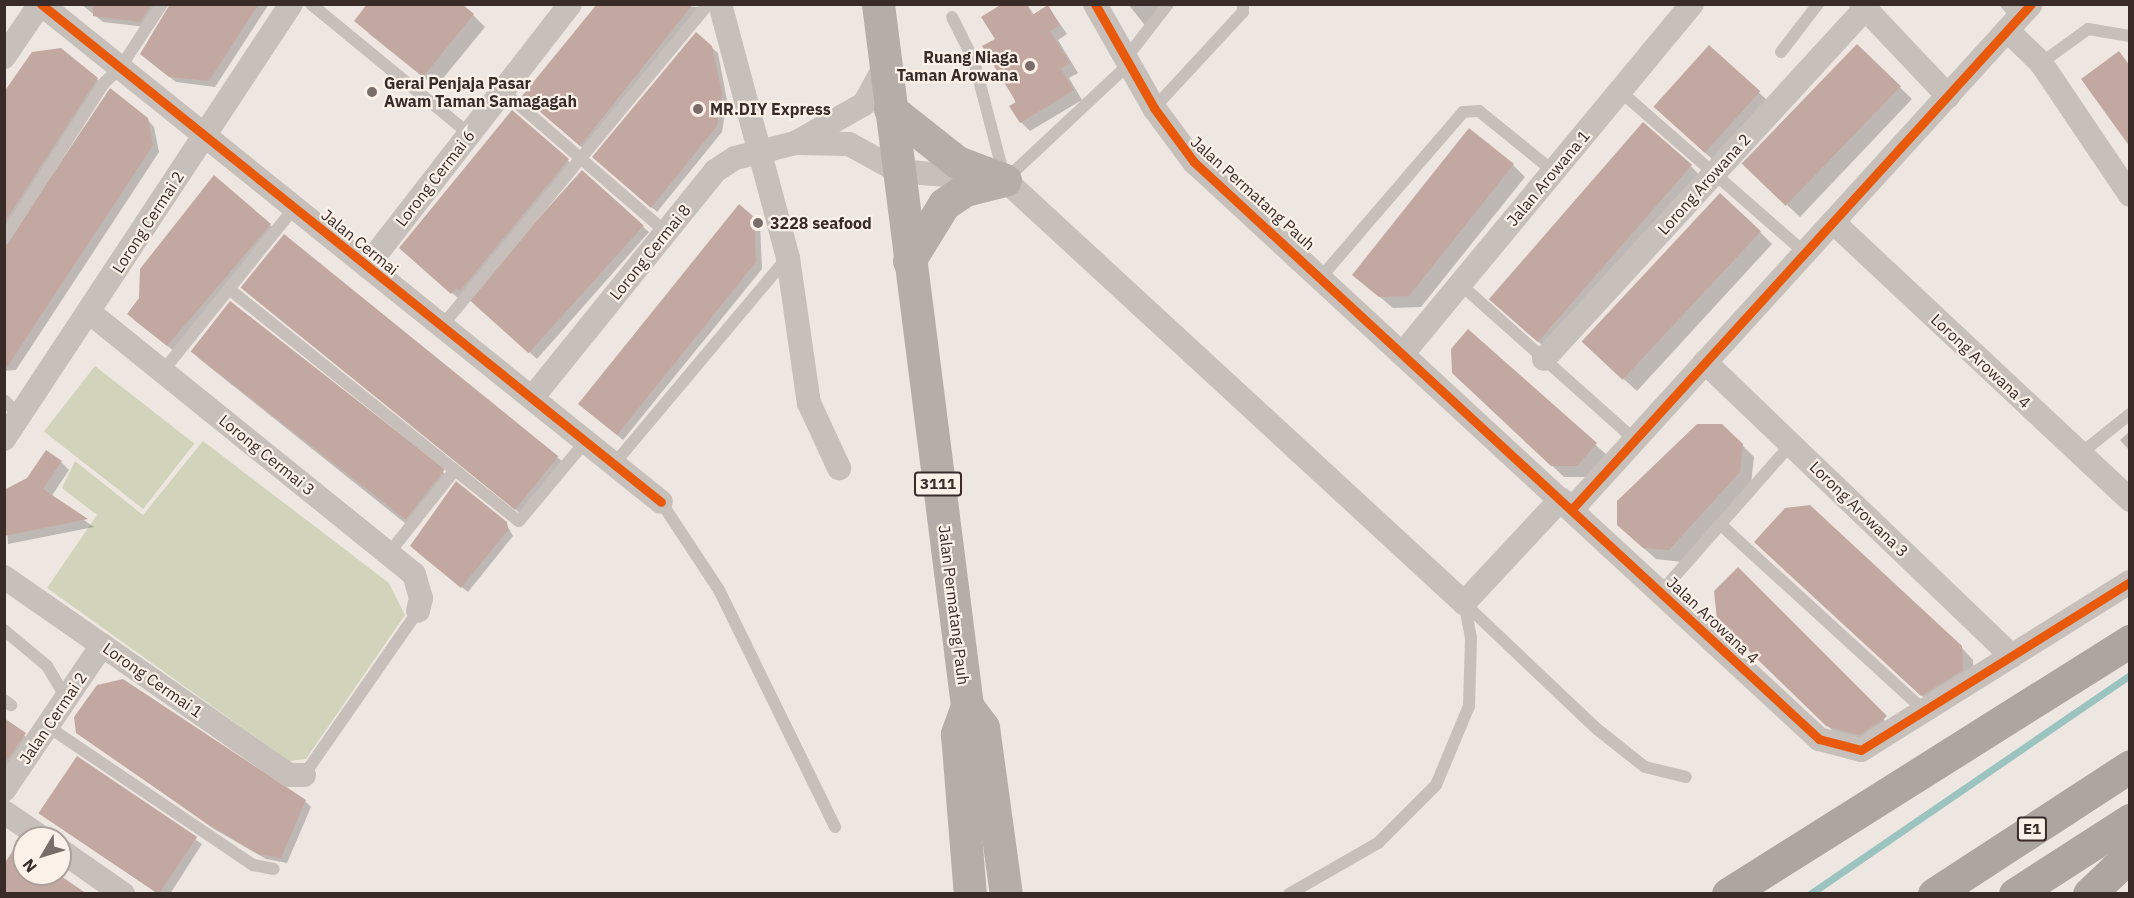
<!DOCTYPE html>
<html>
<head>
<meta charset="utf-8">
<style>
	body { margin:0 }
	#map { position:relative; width:2134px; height:898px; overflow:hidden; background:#eee7e1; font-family:"IBM Plex Sans",sans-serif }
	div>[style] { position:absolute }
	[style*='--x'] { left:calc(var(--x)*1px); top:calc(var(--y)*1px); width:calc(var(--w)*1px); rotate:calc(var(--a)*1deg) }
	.green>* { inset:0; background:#d1d4ba; transform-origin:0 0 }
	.shadow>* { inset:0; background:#0003; transform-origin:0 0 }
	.stream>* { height:7px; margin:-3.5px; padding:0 3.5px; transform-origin:3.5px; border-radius:3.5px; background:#9bc3bf }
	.building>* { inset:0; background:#c3a8a1; transform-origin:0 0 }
	.service>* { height:12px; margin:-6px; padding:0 6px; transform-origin:6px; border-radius:6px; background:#c7bfba }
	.minor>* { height:24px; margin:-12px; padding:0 12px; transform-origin:12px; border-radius:12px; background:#c7bfba }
	.primary>* { height:33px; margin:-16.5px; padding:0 16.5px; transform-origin:16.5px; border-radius:16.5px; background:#b6ada9 }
	.motorway>* { height:33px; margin:-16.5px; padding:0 16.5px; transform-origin:16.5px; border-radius:16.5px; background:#ada5a0 }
	.cycleway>* { height:9px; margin:-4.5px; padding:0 4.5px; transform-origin:4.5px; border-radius:4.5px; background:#e8590c }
	.dots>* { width:16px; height:16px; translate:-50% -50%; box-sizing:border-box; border:3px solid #fbf1e8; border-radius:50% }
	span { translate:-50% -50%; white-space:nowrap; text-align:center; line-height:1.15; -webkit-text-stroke:4.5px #fbf1e8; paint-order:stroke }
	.shield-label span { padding:2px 4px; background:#fbf1e8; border:2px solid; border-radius:4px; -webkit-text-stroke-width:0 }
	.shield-label { font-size:15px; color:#392b28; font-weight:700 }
	.poi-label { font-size:16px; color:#392b28; font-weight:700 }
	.right { translate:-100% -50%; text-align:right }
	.left { translate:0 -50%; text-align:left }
	.street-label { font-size:16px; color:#392b28 }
	.frame { position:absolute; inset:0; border:6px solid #392b28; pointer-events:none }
	.north { position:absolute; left:12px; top:826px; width:60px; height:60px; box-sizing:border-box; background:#fbf1e8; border:2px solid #ada29b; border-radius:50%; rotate:232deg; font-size:16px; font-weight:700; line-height:24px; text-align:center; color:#392b28 }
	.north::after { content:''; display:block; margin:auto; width:21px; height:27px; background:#786d69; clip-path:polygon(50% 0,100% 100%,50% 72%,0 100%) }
</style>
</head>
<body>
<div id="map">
	<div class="green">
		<div style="left:95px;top:366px;width:126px;height:83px;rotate:38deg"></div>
		<div style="clip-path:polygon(203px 441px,389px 583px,405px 615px,306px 759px,289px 761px,47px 588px,97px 515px,62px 488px,75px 461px,143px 515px)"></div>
	</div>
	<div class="shadow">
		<div style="clip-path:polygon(81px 4px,161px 4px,146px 27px,103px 22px)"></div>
		<div style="clip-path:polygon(170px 4px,269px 4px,215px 87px,176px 82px,148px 60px)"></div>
		<div style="clip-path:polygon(599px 4px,701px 7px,586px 151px,530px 103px)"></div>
		<div style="clip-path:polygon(1005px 4px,1027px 4px,1034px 15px,1048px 7px,1067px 34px,1058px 40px,1078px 73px,1069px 78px,1082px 100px,1030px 131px,1021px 122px,997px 39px)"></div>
		<div style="clip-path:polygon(1128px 4px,1172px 4px,1151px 33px)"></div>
		<div style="clip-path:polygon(473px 15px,485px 27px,436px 87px,368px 33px)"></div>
		<div style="clip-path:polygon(1857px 46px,1912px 99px,1800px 217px,1756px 176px)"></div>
		<div style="clip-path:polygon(711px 47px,718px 53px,727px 100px,722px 132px,657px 212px,600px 163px)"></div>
		<div style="clip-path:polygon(1710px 47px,1768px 101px,1714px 161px,1664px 115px)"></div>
		<div style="clip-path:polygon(97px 79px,103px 86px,4px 240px,4px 95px)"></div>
		<div style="clip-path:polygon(512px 112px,574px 166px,458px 298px,407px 254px)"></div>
		<div style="clip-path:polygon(147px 119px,154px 127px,159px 152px,16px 370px,4px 371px,4px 246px)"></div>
		<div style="clip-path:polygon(1513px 165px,1525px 177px,1421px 307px,1393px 308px,1354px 275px)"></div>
		<div style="clip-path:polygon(1691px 166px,1702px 178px,1550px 352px,1502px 310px)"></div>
		<div style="clip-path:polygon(582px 172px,649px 232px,537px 359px,480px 308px)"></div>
		<div style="clip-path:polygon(753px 218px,760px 224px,762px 269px,623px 440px,586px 410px)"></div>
		<div style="clip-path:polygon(270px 225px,276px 231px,174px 351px,134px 320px,141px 298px)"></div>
		<div style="clip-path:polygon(1760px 232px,1772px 244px,1637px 391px,1597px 355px)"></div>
		<div style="left:284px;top:236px;width:360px;height:67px;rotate:39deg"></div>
		<div style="clip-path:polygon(1468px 331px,1608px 456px,1590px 477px,1564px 477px,1464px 382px)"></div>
		<div style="clip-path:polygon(197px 357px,443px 472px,448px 478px,410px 527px)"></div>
		<div style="clip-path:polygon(2130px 431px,2130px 451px,2120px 440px)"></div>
		<div style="clip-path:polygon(1742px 445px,1754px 457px,1751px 484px,1682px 562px,1656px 559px,1631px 537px)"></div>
		<div style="clip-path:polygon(61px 462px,69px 470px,51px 497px,94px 527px,8px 544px,4px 492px)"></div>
		<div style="clip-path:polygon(506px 523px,513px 536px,468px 592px,417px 552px)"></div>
		<div style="clip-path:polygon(1768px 554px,1961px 647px,1973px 660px,1974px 682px,1934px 707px)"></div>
		<div style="clip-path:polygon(1738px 569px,1895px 731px,1871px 746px,1840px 738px,1719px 620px)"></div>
		<div style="clip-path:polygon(4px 720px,30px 740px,4px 778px)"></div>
		<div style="clip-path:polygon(77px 732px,305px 801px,311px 807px,287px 863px,266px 859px,214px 829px)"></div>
		<div style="clip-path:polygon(77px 758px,202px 844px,170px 894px,159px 894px,46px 818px)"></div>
		<div style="clip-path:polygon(17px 847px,24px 852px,24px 874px,56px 874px,4px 894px)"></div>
	</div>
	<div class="stream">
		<div style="--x:1810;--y:894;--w:388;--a:-34.4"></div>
	</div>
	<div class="building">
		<div style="clip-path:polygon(93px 4px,152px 4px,140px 22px,93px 16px)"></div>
		<div style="clip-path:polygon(170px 4px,259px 4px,209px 81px,169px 77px,140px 54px)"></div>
		<div style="clip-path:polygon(367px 4px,462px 4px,474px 14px,423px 77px,354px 21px)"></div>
		<div style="clip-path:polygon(597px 4px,693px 4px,580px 146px,522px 96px)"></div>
		<div style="clip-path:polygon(1002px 4px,1026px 4px,1032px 15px,1048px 5px,1060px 25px,1050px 31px,1070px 63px,1061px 69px,1074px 90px,1020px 123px,1009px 106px,1016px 102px,982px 46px,995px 39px,981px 17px)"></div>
		<div style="clip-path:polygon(696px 32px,712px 46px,722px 93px,717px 126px,651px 208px,592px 157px)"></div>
		<div style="left:1857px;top:44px;width:61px;height:166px;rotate:44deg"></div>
		<div style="left:1709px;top:45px;width:69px;height:83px;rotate:42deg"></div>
		<div style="clip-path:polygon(61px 48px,98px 78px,4px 223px,4px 92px,32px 52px)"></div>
		<div style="clip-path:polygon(2119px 51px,2130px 66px,2130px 147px,2081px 79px)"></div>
		<div style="clip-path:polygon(110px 88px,148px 118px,153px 145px,4px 372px,4px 247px)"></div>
		<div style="clip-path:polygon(512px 110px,569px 159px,460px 291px,456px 288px,451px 294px,399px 248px)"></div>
		<div style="left:1643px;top:122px;width:65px;height:235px;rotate:41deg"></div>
		<div style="clip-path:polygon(1469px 128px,1514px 164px,1409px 296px,1379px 297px,1352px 275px)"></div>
		<div style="left:582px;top:170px;width:83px;height:172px;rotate:42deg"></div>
		<div style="clip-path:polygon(214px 175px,271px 224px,167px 346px,127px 314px,139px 298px,140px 269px)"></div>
		<div style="left:1720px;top:193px;width:56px;height:203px;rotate:43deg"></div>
		<div style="clip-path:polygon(739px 204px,754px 217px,756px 262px,617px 435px,578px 404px)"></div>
		<div style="left:284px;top:234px;width:353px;height:69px;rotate:39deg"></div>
		<div style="left:230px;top:301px;width:273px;height:64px;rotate:38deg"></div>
		<div style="clip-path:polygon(1468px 329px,1597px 443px,1577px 466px,1551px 466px,1452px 373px,1451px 349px)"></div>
		<div style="clip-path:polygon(1697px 424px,1722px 424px,1743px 444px,1740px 472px,1669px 550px,1643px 548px,1617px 525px,1617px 501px)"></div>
		<div style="clip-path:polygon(46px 450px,62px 461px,43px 489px,88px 519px,4px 536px,4px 490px,27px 478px)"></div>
		<div style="clip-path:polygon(456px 481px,507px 522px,508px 530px,461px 588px,410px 546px)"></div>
		<div style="clip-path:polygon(1810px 505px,1962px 646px,1963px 670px,1921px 696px,1754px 542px,1785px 508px)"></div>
		<div style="clip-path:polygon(1738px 567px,1887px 716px,1884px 719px,1859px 735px,1826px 726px,1717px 620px,1714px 591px)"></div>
		<div style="clip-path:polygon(123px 679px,306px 800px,281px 858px,258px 854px,206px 823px,76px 733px,74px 717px,97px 685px)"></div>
		<div style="clip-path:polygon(4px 718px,26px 733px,4px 764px)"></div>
		<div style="left:77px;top:756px;width:145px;height:69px;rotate:34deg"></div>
		<div style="clip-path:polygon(20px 840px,24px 874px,58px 874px,87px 894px,4px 894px,4px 864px)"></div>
	</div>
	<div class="service">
		<div style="--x:311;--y:4;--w:205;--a:39.4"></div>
		<div style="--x:2006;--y:4;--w:19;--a:47"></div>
		<div style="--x:952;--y:17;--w:49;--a:63.4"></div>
		<div style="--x:974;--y:61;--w:123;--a:75.4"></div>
		<div style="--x:1005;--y:180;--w:170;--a:-43.1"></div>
		<div style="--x:1781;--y:52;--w:61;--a:-52.4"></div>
		<div style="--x:1126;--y:58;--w:68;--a:-52.1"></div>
		<div style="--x:2041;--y:63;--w:58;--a:-35.9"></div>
		<div style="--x:2088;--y:29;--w:43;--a:9.5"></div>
		<div style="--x:503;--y:91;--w:216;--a:40.9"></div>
		<div style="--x:1620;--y:91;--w:246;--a:41.2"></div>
		<div style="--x:1154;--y:108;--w:131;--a:-47.2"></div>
		<div style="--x:1243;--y:12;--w:8;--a:-90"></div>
		<div style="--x:4;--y:239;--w:185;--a:-57.3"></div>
		<div style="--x:104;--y:83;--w:22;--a:-43"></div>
		<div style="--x:120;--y:68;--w:77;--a:-56.7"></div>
		<div style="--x:1322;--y:276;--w:216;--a:-49.3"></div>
		<div style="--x:1463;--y:112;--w:16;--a:-4"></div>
		<div style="--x:1479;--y:111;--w:95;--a:39"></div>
		<div style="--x:1460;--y:284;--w:234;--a:41.7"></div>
		<div style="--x:229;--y:289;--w:371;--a:38.7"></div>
		<div style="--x:519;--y:521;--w:104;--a:-50.1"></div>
		<div style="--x:442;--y:326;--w:418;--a:-50.4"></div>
		<div style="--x:163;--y:371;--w:209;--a:-51.2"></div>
		<div style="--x:4;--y:400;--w:23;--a:45"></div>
		<div style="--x:2080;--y:454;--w:64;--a:-38.7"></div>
		<div style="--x:614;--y:464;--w:269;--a:-50"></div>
		<div style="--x:661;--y:502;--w:105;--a:56.6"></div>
		<div style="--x:719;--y:590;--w:264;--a:63.9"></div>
		<div style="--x:1720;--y:524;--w:276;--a:42.4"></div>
		<div style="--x:389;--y:553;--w:106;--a:-51.5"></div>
		<div style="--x:1661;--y:592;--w:197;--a:-48.7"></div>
		<div style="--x:1464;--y:603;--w:183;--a:43.5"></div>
		<div style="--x:1597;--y:729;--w:61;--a:38.4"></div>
		<div style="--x:1645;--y:767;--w:42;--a:13.7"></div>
		<div style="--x:4;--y:630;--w:56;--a:39.9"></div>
		<div style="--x:47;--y:666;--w:37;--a:59"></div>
		<div style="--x:4;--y:700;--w:9;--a:36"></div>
		<div style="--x:47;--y:726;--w:249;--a:34"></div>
		<div style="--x:253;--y:865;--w:21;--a:11"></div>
		<div style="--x:304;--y:775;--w:200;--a:-55.2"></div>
		<div style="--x:1289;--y:894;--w:103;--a:-29.8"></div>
		<div style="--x:1378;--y:843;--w:82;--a:-45"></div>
		<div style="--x:1436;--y:785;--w:86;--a:-67.3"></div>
		<div style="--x:1469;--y:706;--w:68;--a:-88.3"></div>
		<div style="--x:1471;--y:638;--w:36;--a:-101"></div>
	</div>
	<div class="minor">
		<div style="--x:41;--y:4;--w:795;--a:38.77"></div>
		<div style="--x:720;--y:4;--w:263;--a:75"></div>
		<div style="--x:788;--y:258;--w:147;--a:81.8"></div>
		<div style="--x:809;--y:403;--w:72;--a:65.2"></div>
		<div style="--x:1095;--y:4;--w:120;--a:60.4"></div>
		<div style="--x:1154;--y:108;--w:67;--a:53.5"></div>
		<div style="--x:1194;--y:162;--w:851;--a:42.71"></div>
		<div style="--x:1819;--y:739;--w:43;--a:14.7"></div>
		<div style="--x:1861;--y:750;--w:317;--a:-32"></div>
		<div style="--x:1861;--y:4;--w:127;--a:46.6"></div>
		<div style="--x:2007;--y:30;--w:47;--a:44.1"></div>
		<div style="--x:2041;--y:63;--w:159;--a:56"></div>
		<div style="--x:4;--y:57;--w:64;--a:-55.8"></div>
		<div style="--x:797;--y:142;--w:77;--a:-29.6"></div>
		<div style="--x:864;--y:104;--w:43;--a:-61.1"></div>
		<div style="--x:1833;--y:222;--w:407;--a:43.1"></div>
		<div style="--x:367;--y:266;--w:331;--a:-52.2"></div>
		<div style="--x:89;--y:312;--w:417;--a:38.9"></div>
		<div style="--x:414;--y:574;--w:25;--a:74"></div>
		<div style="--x:421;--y:598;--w:13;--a:103"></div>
		<div style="--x:1404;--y:352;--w:452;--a:-50.4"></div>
		<div style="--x:1544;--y:359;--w:475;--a:-47.5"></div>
		<div style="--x:1705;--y:362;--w:425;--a:43.8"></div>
		<div style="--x:532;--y:398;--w:292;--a:-51.1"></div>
		<div style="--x:715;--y:171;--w:24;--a:-33"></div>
		<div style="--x:735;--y:158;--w:62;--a:-14"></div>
		<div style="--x:795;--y:143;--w:54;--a:1.1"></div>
		<div style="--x:849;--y:144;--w:56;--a:28.9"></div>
		<div style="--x:898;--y:171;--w:107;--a:4.8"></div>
		<div style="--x:1005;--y:180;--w:624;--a:42.66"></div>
		<div style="--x:1464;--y:603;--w:142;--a:-47"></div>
		<div style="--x:4;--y:439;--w:521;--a:-56.58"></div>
		<div style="--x:1572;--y:509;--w:682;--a:-47.73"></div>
		<div style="--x:4;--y:577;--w:347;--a:34.8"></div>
		<div style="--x:289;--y:775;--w:15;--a:0"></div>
		<div style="--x:4;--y:790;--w:175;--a:-55.9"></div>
		<div style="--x:4;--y:812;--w:46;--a:34.4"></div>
		<div style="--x:60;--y:850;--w:77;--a:34.9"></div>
	</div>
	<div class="primary">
		<div style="--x:878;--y:4;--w:708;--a:82.77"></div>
		<div style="--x:967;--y:706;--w:30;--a:110"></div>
		<div style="--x:957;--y:734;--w:161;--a:85.4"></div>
		<div style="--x:890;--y:109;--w:85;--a:38.3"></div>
		<div style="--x:957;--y:162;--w:51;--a:20.6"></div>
		<div style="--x:909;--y:261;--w:67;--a:-58.4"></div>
		<div style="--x:944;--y:204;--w:25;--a:-34"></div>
		<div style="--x:965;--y:190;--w:41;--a:-14"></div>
		<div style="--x:967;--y:706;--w:26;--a:53"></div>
		<div style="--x:983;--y:727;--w:169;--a:82.2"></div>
	</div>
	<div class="motorway">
		<div style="--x:1728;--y:894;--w:475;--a:-32.2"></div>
		<div style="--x:1934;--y:894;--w:234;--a:-33.1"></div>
		<div style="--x:2015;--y:894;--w:137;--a:-32.8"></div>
		<div style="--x:2089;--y:894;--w:57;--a:-43.6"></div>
	</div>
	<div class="cycleway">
		<div style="--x:41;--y:4;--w:795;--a:38.77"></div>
		<div style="--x:1095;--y:4;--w:120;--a:60.4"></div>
		<div style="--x:1154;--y:108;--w:67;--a:53.5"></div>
		<div style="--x:1194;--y:162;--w:851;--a:42.71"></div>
		<div style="--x:1819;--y:739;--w:43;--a:14.7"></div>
		<div style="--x:1861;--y:750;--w:317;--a:-32"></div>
		<div style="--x:1572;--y:509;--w:682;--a:-47.73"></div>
	</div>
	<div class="dots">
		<div style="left:1030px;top:66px;background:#786d69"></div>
		<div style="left:372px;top:92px;background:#786d69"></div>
		<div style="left:698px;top:109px;background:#786d69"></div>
		<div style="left:758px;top:223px;background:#786d69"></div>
	</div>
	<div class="shield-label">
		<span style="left:938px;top:484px">3111</span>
		<span style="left:2032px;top:829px">E1</span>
	</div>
	<div class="poi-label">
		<span class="right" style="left:1018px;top:66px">Ruang Niaga<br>Taman Arowana</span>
		<span class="left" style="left:384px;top:92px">Gerai Penjaja Pasar<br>Awam Taman Samagagah</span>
		<span class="left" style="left:710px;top:109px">MR.DIY Express</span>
		<span class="left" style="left:770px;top:223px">3228 seafood</span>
	</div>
	<div class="street-label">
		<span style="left:435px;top:178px;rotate:-52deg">Lorong Cermai 6</span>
		<span style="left:1548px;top:178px;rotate:-50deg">Jalan Arowana 1</span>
		<span style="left:1704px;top:184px;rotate:-48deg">Lorong Arowana 2</span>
		<span style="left:1253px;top:193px;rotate:42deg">Jalan Permatang Pauh</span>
		<span style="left:148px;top:222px;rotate:-57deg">Lorong Cermai 2</span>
		<span style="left:360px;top:242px;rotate:39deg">Jalan Cermai</span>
		<span style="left:650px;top:252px;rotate:-51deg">Lorong Cermai 8</span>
		<span style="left:1981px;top:361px;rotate:43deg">Lorong Arowana 4</span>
		<span style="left:267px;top:455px;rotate:39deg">Lorong Cermai 3</span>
		<span style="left:1859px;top:509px;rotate:44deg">Lorong Arowana 3</span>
		<span style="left:954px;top:605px;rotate:83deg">Jalan Permatang Pauh</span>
		<span style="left:1713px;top:620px;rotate:43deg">Jalan Arowana 4</span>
		<span style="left:153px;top:680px;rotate:35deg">Lorong Cermai 1</span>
		<span style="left:53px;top:718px;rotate:-56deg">Jalan Cermai 2</span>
	</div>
	<div class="frame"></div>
	<div class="north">N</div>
</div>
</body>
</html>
